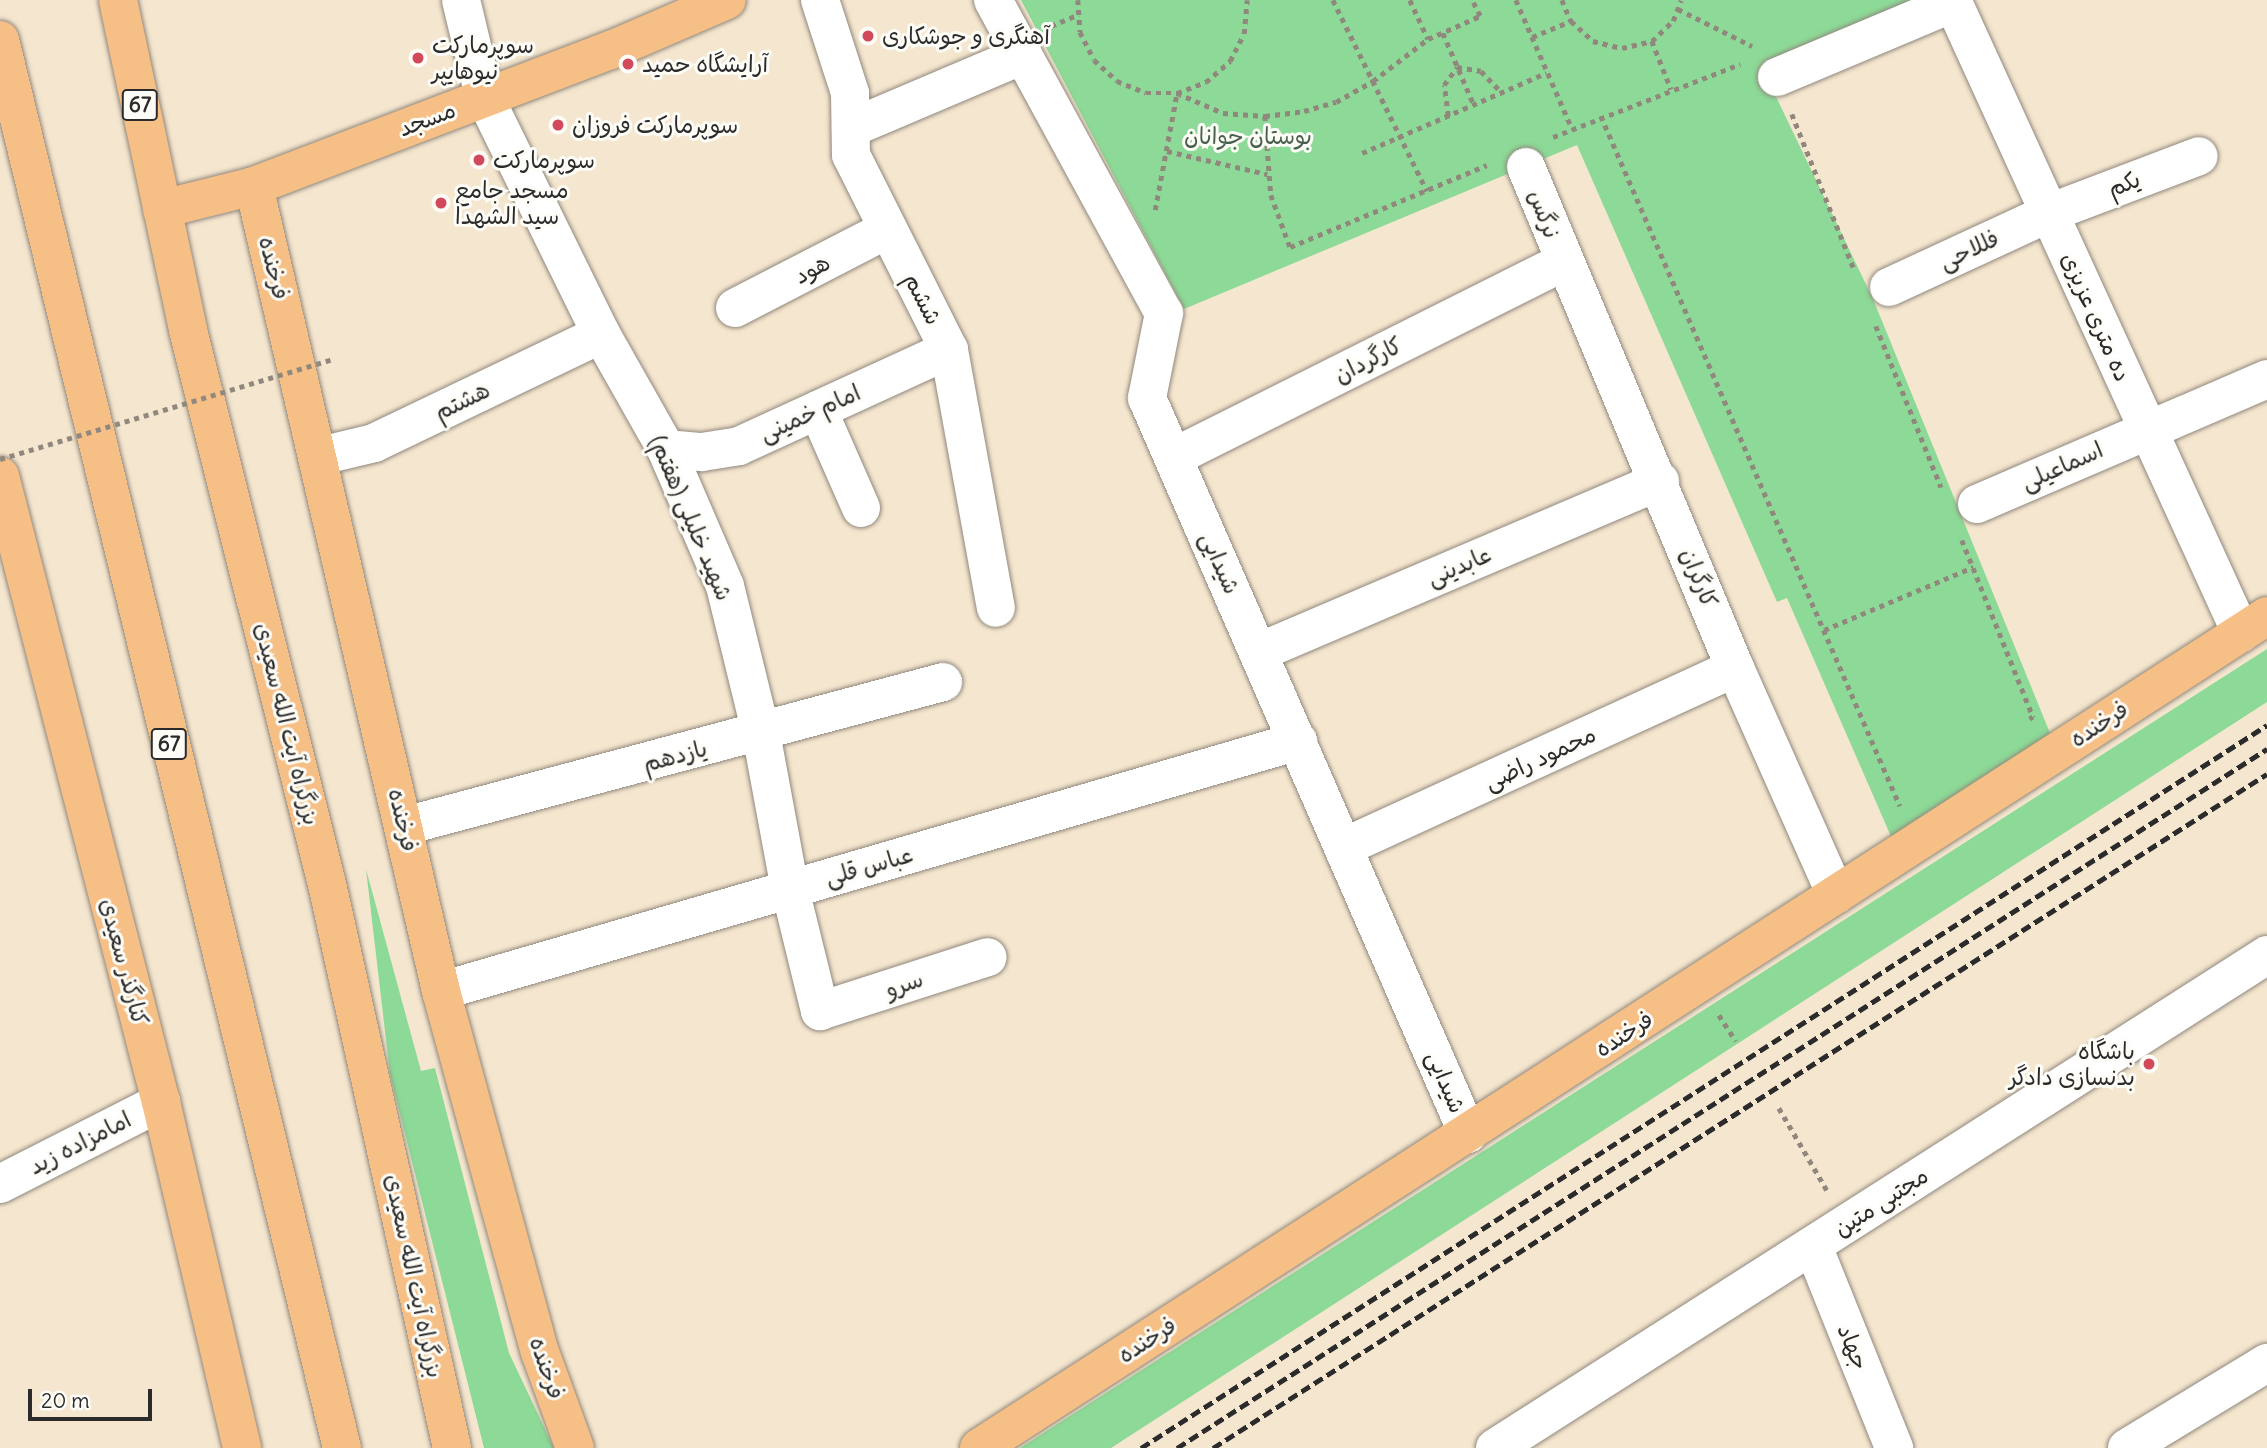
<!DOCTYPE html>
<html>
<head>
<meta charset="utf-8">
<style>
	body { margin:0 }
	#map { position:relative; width:2267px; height:1448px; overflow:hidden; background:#f5e6cf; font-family:Delius,"Playpen Sans Arabic",sans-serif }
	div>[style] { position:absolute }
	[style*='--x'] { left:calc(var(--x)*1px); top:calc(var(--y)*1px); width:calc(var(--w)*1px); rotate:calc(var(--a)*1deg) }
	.green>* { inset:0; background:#8dd997 }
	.path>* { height:4.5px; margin-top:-2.25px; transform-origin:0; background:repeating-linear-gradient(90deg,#90887d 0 5px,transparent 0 10px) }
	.roads { filter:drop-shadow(0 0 2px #90887d) drop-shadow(0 0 2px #90887d) }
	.minor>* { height:38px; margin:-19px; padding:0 19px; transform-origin:19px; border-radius:19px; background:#fff }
	.major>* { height:38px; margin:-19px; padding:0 19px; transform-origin:19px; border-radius:19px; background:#f5bf86 }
	.highway>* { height:38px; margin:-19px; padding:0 19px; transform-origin:19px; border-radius:19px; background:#f5bf86 }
	.rail>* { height:5px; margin-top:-2.5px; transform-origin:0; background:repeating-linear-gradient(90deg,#2b2b2b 0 10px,transparent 0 15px) }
	.path-bridge>* { height:4.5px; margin-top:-2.25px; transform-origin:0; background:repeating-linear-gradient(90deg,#90887d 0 5px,transparent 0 10px) }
	.dots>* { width:19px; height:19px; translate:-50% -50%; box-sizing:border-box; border:4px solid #fdfcf7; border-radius:50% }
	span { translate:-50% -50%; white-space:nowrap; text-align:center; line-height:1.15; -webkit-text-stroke:6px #fdfcf7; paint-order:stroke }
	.shield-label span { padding:2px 5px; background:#fdfcf7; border:2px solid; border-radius:5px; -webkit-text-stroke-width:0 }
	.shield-label { font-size:21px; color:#2b2b2b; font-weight:700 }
	.poi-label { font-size:23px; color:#2b2b2b }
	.left { translate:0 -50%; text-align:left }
	.right { translate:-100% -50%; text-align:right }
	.street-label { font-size:23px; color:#2b2b2b }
	.park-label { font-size:23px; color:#485f4b }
	.scale { position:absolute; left:28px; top:1389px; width:124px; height:32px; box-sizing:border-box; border:4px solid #2b2b2b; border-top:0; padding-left:9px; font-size:21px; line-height:24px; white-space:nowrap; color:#2b2b2b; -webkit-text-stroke:5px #fdfcf7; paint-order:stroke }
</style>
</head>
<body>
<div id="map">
	<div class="green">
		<div style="clip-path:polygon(1021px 0,1920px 0,1769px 82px,1873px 299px,2052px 738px,1893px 841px,1787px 598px,1777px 602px,1577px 145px,1184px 309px)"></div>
		<div style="clip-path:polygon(2267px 649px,2267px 702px,1111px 1448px,1020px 1448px)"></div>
		<div style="clip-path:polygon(366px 869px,421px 1071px,435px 1068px,509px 1353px,554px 1448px,484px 1448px,390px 1074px)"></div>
	</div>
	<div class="path">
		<div style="--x:1078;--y:0;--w:32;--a:86"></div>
		<div style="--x:1080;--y:32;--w:31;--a:63"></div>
		<div style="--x:1094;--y:60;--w:31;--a:42"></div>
		<div style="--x:1117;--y:81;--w:31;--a:22"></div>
		<div style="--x:1146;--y:93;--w:31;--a:0"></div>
		<div style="--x:1177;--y:93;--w:31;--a:-21"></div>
		<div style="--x:1206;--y:82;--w:32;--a:-41"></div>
		<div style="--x:1230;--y:61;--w:30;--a:-63"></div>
		<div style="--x:1244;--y:34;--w:34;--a:-85"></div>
		<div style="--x:1333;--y:0;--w:213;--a:63.8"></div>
		<div style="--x:1410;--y:0;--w:43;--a:65.2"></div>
		<div style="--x:1428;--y:39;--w:57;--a:-23.9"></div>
		<div style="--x:1480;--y:16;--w:18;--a:-117"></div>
		<div style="--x:1516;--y:0;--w:140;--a:66.4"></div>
		<div style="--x:1562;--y:0;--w:23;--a:67"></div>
		<div style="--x:1571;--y:21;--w:30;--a:42"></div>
		<div style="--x:1593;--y:41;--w:30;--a:14"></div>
		<div style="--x:1622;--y:48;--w:31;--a:-13"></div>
		<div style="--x:1652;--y:41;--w:29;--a:-44"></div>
		<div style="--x:1673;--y:21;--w:22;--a:-69"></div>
		<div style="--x:1678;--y:9;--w:83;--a:26.6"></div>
		<div style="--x:1051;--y:26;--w:30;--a:-23"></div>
		<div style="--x:1443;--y:33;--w:78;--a:66.7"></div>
		<div style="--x:1532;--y:37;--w:42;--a:-22.3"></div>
		<div style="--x:1652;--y:41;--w:52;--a:68.4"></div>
		<div style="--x:1792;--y:114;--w:167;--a:68.2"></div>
		<div style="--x:1265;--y:116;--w:79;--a:85.7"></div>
		<div style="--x:1271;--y:195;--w:55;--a:69.9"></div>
		<div style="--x:1290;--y:247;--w:213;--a:-22.6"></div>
		<div style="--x:1448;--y:116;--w:31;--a:-97"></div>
		<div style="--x:1444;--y:85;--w:22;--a:-54"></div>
		<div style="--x:1457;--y:67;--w:24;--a:9"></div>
		<div style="--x:1481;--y:71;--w:29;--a:46"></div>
		<div style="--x:1601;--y:116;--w:752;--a:66.57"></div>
		<div style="--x:1553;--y:137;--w:201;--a:-21.3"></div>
		<div style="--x:1167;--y:151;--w:103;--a:13"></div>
		<div style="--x:1362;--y:153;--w:201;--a:-23.5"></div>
		<div style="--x:1155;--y:210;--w:119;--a:-79.4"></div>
		<div style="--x:1177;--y:93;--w:50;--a:23.5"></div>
		<div style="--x:1223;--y:113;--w:42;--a:4.1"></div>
		<div style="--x:1265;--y:116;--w:39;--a:-7"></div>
		<div style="--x:1304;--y:111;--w:33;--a:-16"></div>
		<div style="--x:1336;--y:102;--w:43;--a:-29.6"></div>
		<div style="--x:1373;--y:81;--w:69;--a:-37.4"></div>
		<div style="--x:1876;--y:326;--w:174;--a:68"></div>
		<div style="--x:1962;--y:540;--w:191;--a:68.1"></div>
		<div style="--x:2033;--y:717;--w:4;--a:146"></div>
		<div style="--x:1824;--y:630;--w:162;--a:-22.9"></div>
		<div style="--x:1719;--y:1015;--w:31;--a:57"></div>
		<div style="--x:1779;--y:1108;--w:95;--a:59.7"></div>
	</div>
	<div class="roads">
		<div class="minor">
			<div style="--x:461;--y:0;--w:99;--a:76.5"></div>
			<div style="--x:484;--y:96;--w:265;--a:63.8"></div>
			<div style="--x:601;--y:334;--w:132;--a:60.5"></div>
			<div style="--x:666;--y:449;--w:149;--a:66.7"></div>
			<div style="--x:725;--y:586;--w:151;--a:76.2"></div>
			<div style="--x:761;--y:733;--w:159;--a:79.5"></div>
			<div style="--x:790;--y:889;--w:126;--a:76.2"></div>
			<div style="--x:820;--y:1011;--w:176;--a:-17.8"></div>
			<div style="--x:820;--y:0;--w:98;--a:72.1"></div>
			<div style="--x:850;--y:93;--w:62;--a:89.1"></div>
			<div style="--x:851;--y:155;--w:218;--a:63.3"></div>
			<div style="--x:949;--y:350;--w:262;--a:79.7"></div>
			<div style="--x:993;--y:0;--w:357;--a:61.4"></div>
			<div style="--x:1164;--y:313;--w:87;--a:101.3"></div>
			<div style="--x:1147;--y:398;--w:803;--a:66.44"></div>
			<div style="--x:1952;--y:0;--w:696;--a:65.46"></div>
			<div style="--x:1777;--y:77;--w:191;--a:-22.8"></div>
			<div style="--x:851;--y:128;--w:187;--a:-23"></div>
			<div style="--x:1526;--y:167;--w:543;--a:67.36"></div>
			<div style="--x:1735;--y:668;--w:248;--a:66"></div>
			<div style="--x:1889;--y:287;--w:176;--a:-24.8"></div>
			<div style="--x:2049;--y:213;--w:160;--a:-20.8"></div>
			<div style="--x:735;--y:308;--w:172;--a:-27.3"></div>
			<div style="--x:818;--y:410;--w:107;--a:66.3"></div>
			<div style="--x:666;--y:449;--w:36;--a:5"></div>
			<div style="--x:702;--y:452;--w:37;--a:-9"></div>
			<div style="--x:739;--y:446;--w:231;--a:-24.6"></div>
			<div style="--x:320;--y:456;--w:56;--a:-13.5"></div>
			<div style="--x:374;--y:443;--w:252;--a:-25.6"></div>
			<div style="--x:1174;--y:457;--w:435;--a:-26.6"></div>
			<div style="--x:1977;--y:504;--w:316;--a:-23.3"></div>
			<div style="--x:1259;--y:652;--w:436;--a:-23.1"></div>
			<div style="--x:405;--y:826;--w:557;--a:-14.98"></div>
			<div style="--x:1344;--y:847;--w:430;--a:-24.6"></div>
			<div style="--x:441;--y:991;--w:893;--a:-16.26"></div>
			<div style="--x:0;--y:1184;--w:181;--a:-27"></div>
			<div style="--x:1813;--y:1246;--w:218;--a:68.1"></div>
			<div style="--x:1495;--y:1448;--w:916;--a:-32.56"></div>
			<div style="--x:2127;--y:1448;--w:164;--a:-31.3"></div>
		</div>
		<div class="major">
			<div style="--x:254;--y:186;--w:826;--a:76.92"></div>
			<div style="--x:441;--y:991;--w:374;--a:74.7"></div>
			<div style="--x:540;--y:1352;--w:102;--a:70"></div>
			<div style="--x:162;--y:209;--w:95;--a:-14"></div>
			<div style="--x:254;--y:186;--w:382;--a:-20.9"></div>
			<div style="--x:611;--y:50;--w:126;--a:-23.3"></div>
			<div style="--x:0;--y:476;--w:646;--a:75.58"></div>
			<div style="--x:161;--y:1102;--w:355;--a:76.8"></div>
			<div style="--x:979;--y:1448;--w:1533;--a:-32.86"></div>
		</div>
		<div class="highway">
			<div style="--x:118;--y:0;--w:337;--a:78"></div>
			<div style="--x:188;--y:330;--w:571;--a:75.92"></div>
			<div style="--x:327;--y:884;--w:578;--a:77.5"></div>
			<div style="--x:0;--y:40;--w:1449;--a:76.35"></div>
		</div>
	</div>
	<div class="rail">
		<div style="--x:1141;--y:1448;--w:1338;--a:-32.7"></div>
		<div style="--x:1177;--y:1448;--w:1295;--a:-32.67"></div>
		<div style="--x:1213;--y:1448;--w:1251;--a:-32.6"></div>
	</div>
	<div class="path-bridge">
		<div style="--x:0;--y:459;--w:349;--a:-16.7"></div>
	</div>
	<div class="dots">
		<div style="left:868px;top:36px;background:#d1495b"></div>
		<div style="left:418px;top:58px;background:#d1495b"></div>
		<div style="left:628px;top:64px;background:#d1495b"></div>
		<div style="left:558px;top:125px;background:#d1495b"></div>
		<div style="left:479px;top:160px;background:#d1495b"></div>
		<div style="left:441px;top:203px;background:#d1495b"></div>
		<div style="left:2149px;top:1064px;background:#d1495b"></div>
	</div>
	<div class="shield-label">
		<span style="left:140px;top:105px">67</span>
		<span style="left:169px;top:744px">67</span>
	</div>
	<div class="poi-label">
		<span class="left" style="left:882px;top:36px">آهنگری و جوشکاری</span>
		<span class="left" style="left:432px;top:58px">سوپرمارکت<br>نیوهایپر</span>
		<span class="left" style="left:642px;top:64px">آرایشگاه حمید</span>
		<span class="left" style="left:572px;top:125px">سوپرمارکت فروزان</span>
		<span class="left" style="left:493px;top:160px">سوپرمارکت</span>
		<span class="left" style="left:455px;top:203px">مسجد جامع<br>سید الشهدا</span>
		<span class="right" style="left:2135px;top:1064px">باشگاه<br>بدنسازی دادگر</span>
	</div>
	<div class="street-label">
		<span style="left:427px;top:119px;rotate:-21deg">مسجد</span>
		<span style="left:2124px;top:184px;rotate:-21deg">یکم</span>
		<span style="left:1544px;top:214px;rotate:69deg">نرگس</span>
		<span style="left:1969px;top:250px;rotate:-25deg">فللاحی</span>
		<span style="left:274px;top:268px;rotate:76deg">فرخنده</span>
		<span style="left:812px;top:269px;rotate:-28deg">هود</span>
		<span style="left:923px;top:299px;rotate:63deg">ششم</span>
		<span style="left:2096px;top:317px;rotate:66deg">ده متری عزیزی</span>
		<span style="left:1368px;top:360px;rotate:-27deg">کارگردان</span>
		<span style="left:462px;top:401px;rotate:-26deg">هشتم</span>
		<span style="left:810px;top:413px;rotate:-24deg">امام خمینی</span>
		<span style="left:2062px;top:466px;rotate:-24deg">اسماعیلی</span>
		<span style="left:691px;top:518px;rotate:67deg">شهید خلیلی (هفتم)</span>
		<span style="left:1220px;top:563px;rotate:66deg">شیدایی</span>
		<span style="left:1459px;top:566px;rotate:-23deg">عابدینی</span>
		<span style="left:1699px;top:578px;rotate:68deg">کارگران</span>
		<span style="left:287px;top:724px;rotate:76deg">بزرگراه آیت الله سعیدی</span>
		<span style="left:2099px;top:724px;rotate:-33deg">فرخنده</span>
		<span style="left:675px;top:756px;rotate:-15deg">یازدهم</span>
		<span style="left:1540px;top:758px;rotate:-25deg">محمود راضی</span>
		<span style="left:403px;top:820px;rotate:77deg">فرخنده</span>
		<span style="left:869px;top:866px;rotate:-16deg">عباس قلی</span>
		<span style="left:124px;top:962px;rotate:75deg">کنارگذر سعیدی</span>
		<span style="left:904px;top:984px;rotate:-18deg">سرو</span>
		<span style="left:1624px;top:1034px;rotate:-33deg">فرخنده</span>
		<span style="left:1446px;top:1082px;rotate:67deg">شیدایی</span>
		<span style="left:80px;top:1143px;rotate:-27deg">امامزاده زید</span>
		<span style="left:1881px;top:1202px;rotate:-33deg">مجتبی متین</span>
		<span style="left:414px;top:1276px;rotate:78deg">بزرگراه آیت الله سعیدی</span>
		<span style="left:1147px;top:1340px;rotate:-33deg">فرخنده</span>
		<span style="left:1853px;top:1347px;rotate:68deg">جهاد</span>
		<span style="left:547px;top:1368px;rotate:71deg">فرخنده</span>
	</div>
	<div class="park-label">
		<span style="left:1248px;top:136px">بوستان جوانان</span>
	</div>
	<div class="scale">20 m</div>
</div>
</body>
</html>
